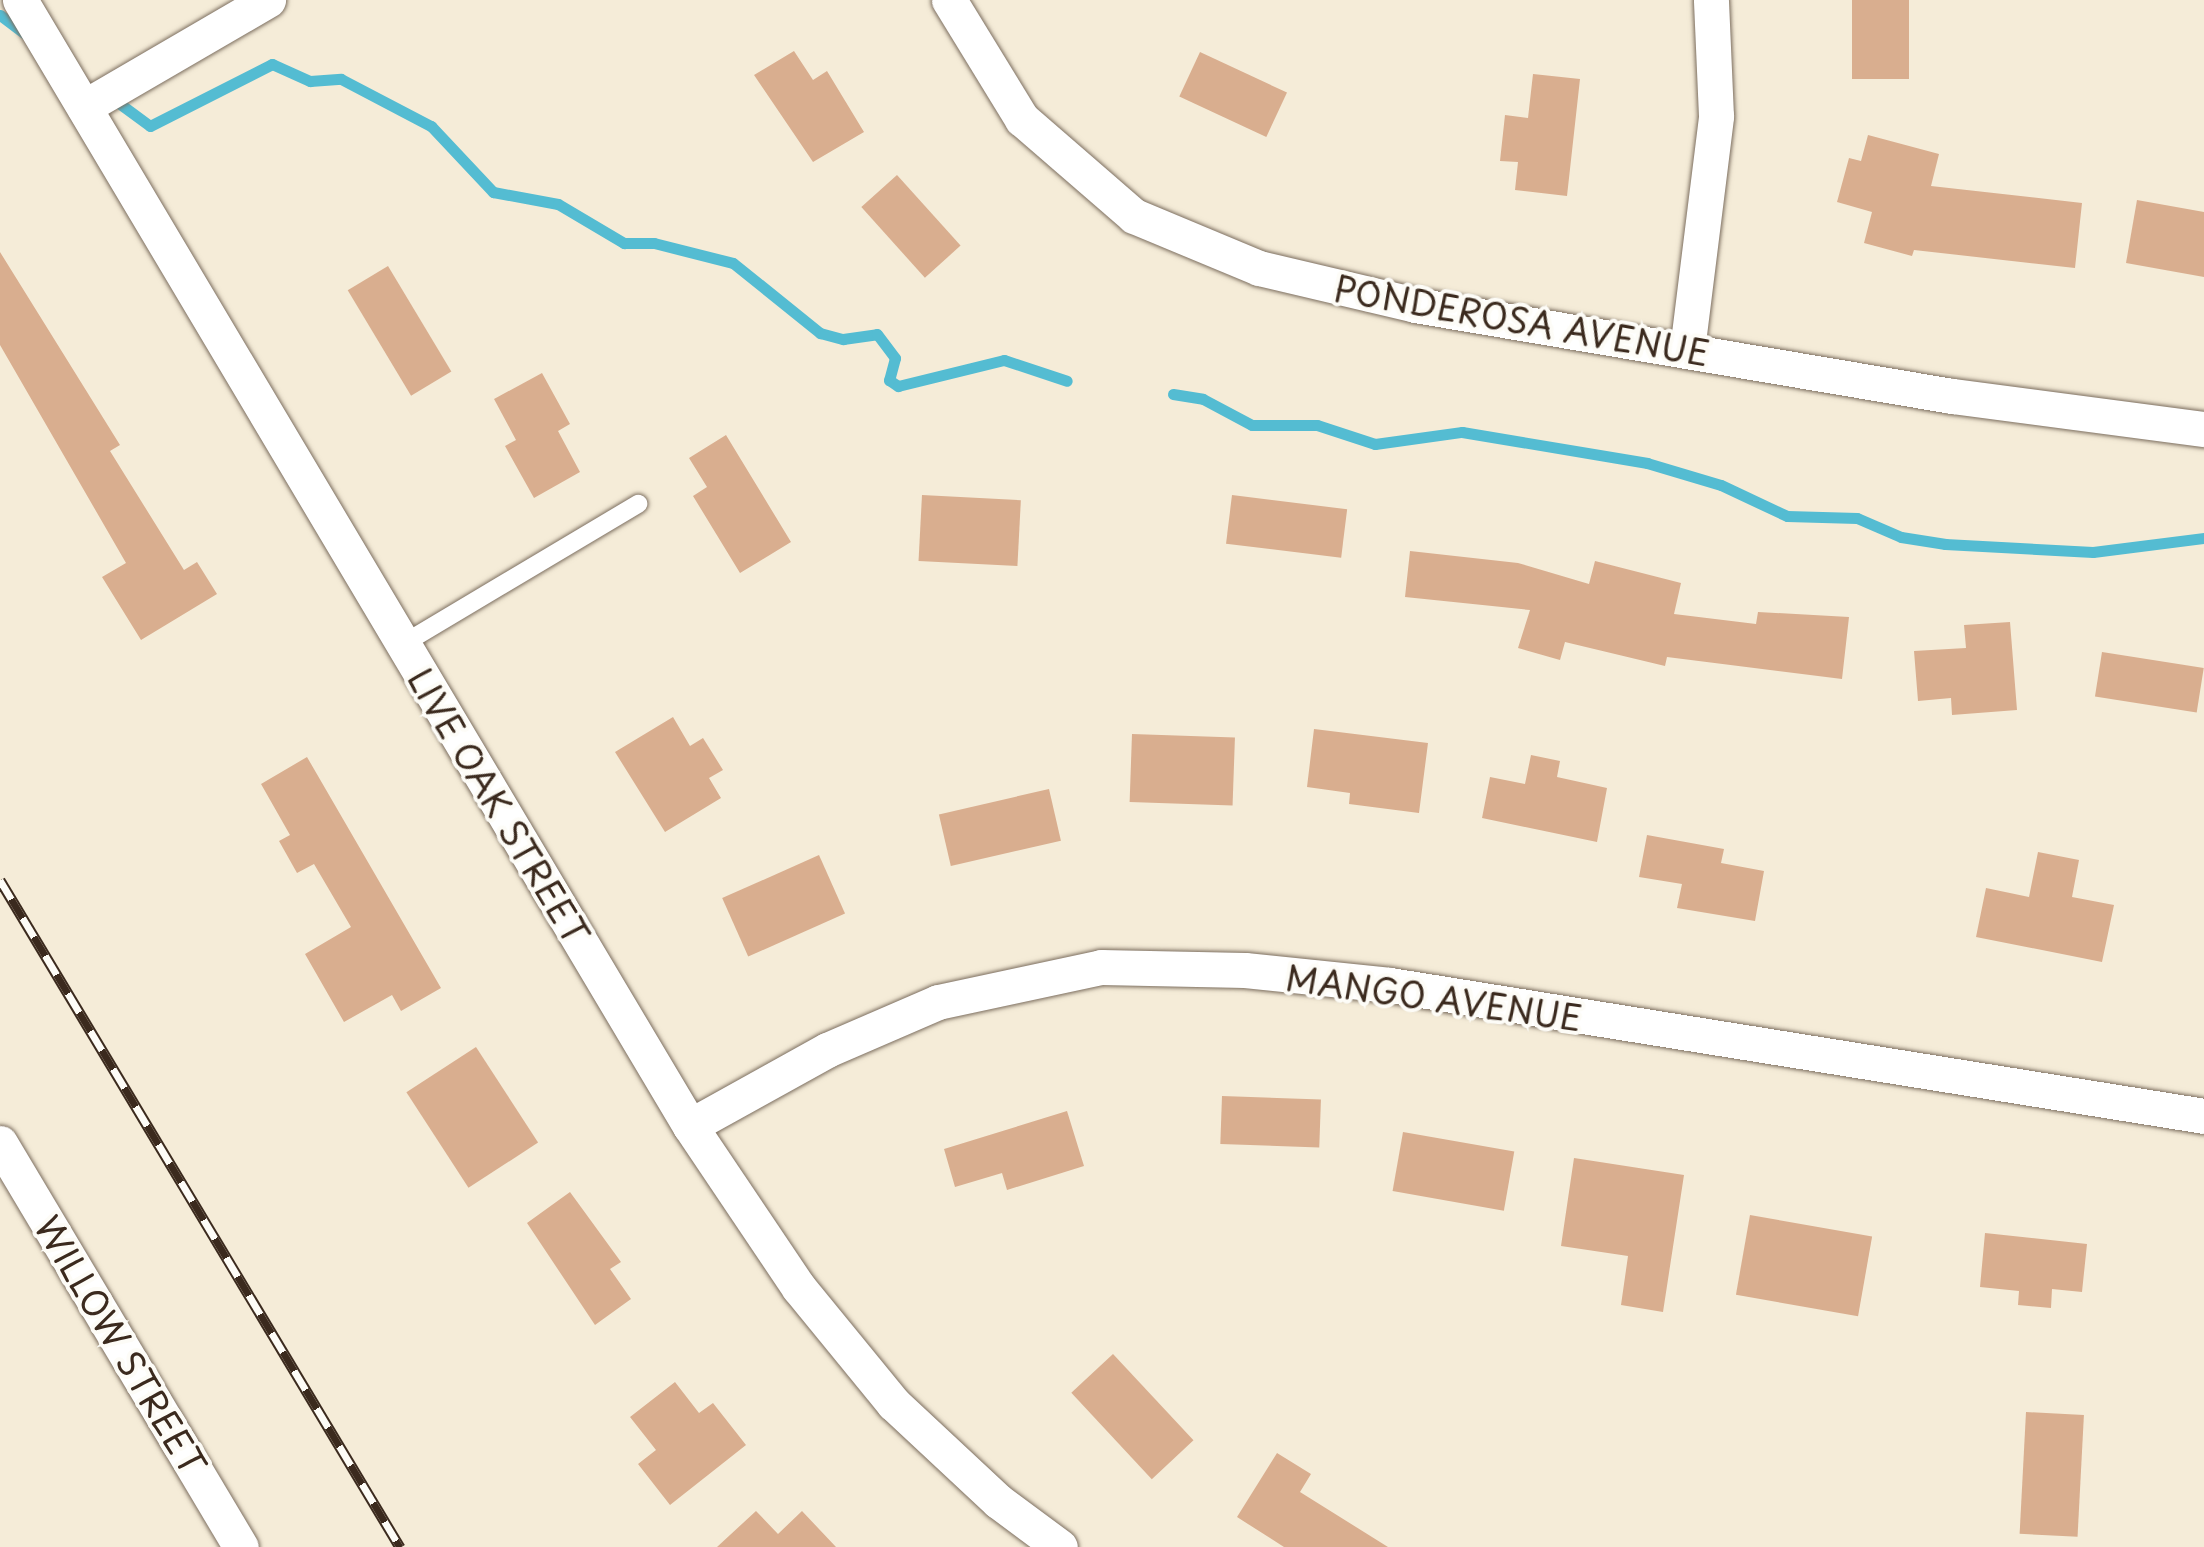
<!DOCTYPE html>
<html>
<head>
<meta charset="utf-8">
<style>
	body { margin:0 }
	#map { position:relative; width:2204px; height:1547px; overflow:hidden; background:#f5ecd8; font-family:"Playpen Sans",sans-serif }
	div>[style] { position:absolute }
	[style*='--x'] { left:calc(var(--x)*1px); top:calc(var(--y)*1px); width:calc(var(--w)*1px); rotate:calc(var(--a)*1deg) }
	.stream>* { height:11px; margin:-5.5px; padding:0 5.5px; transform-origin:5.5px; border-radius:5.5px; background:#54bcd2 }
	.building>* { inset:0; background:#d9ae8f; transform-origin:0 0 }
	.roads { filter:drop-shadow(0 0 2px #7c6e5f) drop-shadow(0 0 2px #7c6e5f) }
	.lane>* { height:18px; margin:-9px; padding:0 9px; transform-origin:9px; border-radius:9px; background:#fff }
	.street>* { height:35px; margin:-17.5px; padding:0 17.5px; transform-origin:17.5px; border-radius:17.5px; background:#fff }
	.rail>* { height:11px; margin-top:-5.5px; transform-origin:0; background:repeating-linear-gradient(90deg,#fdfcf7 0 22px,#3b2a1e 0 44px); box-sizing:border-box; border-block:2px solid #3b2a1e }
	span { translate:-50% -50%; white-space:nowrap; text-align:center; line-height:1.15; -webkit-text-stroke:8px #fdfcf7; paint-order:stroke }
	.street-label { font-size:35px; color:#3b2a1e }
</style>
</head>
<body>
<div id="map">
	<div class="stream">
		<div style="--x:0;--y:15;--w:35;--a:37"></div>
		<div style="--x:112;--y:98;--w:47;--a:36.4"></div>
		<div style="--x:150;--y:126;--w:137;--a:-26.9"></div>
		<div style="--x:272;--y:64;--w:42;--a:24.1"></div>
		<div style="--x:310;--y:81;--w:31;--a:-4"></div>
		<div style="--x:341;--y:79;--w:102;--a:27.6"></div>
		<div style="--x:431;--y:126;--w:91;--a:46.8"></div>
		<div style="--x:493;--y:192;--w:66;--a:10.5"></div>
		<div style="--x:558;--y:204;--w:77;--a:30.6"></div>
		<div style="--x:624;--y:243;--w:30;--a:0"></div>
		<div style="--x:654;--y:243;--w:81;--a:14.2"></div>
		<div style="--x:733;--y:263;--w:112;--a:38.8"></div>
		<div style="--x:820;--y:333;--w:24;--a:15"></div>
		<div style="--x:843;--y:339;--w:34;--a:-8"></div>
		<div style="--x:877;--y:334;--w:30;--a:53"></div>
		<div style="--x:895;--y:358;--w:23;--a:105"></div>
		<div style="--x:889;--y:380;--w:11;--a:34"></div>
		<div style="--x:898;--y:386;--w:109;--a:-13.8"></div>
		<div style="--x:1004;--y:360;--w:66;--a:18.4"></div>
		<div style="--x:1173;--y:394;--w:30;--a:9"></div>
		<div style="--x:1203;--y:399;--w:55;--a:28"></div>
		<div style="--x:1252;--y:425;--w:65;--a:0"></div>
		<div style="--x:1317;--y:425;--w:61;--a:18.1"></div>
		<div style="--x:1375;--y:444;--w:88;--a:-7.9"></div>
		<div style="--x:1462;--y:432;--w:188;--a:9.5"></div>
		<div style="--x:1647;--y:463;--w:77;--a:16.6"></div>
		<div style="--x:1721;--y:485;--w:73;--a:25.2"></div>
		<div style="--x:1787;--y:516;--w:70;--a:1.6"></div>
		<div style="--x:1857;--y:518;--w:48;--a:23.4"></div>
		<div style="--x:1901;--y:537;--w:45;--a:9"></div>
		<div style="--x:1945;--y:544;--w:148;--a:3.1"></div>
		<div style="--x:2093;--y:552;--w:112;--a:-7.2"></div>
	</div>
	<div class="building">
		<div style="left:1852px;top:0;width:57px;height:79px"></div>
		<div style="clip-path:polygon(794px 51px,813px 80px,827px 71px,864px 132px,813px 162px,754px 75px)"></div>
		<div style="left:1200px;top:52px;width:96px;height:49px;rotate:25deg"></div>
		<div style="clip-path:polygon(1533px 74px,1580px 79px,1567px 196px,1515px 190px,1518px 162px,1500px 161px,1505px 115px,1528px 118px)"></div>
		<div style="clip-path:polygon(1868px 135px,1939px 154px,1931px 186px,2082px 203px,2075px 268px,1914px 250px,1912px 256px,1864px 243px,1872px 212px,1837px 202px,1849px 158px,1861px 161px)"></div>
		<div style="left:897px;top:175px;width:95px;height:48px;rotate:48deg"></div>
		<div style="clip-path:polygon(2137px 200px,2204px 212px,2204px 277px,2126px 263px)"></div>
		<div style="clip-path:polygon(0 252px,120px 445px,110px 451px,184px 570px,197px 562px,217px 594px,141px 640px,102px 577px,126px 563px,0 345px)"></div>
		<div style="left:388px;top:266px;width:123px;height:47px;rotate:59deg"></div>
		<div style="clip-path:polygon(542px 373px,570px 424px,558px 431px,580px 472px,534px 498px,505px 446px,516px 440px,494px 399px)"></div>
		<div style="clip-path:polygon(726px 435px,791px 542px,740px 573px,693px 496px,707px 487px,689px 458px)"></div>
		<div style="left:922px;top:495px;width:99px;height:66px;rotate:3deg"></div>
		<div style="left:1232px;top:495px;width:116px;height:49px;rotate:7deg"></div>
		<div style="clip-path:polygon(1410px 551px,1518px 563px,1589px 584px,1595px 561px,1681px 583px,1674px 614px,1756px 624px,1758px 612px,1849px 617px,1842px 679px,1667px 657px,1665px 666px,1565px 642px,1560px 660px,1518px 648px,1530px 610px,1405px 597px)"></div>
		<div style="clip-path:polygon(2010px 622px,2017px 710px,1952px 715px,1951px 698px,1918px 701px,1914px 651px,1966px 648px,1964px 625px)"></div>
		<div style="left:2102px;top:652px;width:103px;height:45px;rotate:9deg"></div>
		<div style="clip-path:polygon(673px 717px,690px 746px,703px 738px,723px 770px,709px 778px,721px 798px,665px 832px,615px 752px)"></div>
		<div style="clip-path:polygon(1314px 729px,1428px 743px,1419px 813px,1349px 804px,1350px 793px,1307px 787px)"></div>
		<div style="left:1132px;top:734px;width:103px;height:68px;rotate:2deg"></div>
		<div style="clip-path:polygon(1531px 755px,1560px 761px,1557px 777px,1607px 788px,1597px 842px,1482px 818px,1490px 777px,1525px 784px)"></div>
		<div style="clip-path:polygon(307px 757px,441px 988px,401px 1011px,392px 995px,344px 1022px,305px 954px,351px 927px,314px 864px,297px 873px,279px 841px,290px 835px,261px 784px)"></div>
		<div style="left:1049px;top:789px;width:53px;height:113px;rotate:77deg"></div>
		<div style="clip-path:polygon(1647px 835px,1724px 849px,1721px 863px,1764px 871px,1755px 921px,1677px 908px,1682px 884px,1639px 877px)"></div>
		<div style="clip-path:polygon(2038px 852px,2079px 860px,2072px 897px,2114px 905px,2102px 962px,1976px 937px,1986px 888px,2029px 897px)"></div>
		<div style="left:819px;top:855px;width:64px;height:106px;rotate:66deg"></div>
		<div style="left:476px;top:1047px;width:114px;height:83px;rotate:57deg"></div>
		<div style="left:1222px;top:1096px;width:99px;height:48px;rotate:2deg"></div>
		<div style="clip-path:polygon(1067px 1111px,1084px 1166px,1007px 1190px,1002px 1173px,955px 1187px,944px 1149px)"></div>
		<div style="left:1403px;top:1132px;width:113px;height:60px;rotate:10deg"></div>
		<div style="clip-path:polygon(1574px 1158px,1684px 1175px,1663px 1312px,1621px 1305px,1628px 1256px,1561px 1246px)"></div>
		<div style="clip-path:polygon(570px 1192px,621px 1262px,610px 1269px,631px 1299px,595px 1325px,527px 1223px)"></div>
		<div style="left:1750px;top:1215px;width:124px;height:81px;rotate:10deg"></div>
		<div style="clip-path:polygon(1985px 1233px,2087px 1244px,2082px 1292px,2052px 1289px,2051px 1308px,2018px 1305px,2019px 1291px,1980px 1287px)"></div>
		<div style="left:1113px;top:1354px;width:118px;height:57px;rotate:47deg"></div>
		<div style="clip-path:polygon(675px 1382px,699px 1413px,713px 1403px,746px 1445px,670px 1505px,638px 1464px,656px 1450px,630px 1417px)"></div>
		<div style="left:2026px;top:1412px;width:58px;height:122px;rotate:3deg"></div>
		<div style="clip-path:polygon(1277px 1453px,1311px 1474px,1300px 1492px,1388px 1547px,1284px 1547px,1237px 1517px)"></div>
		<div style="clip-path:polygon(756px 1511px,778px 1534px,802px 1511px,836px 1547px,717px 1547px)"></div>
	</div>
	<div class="roads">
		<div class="lane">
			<div style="--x:403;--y:644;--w:274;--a:-30.8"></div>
		</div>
		<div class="street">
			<div style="--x:20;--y:0;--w:1310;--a:59.25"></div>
			<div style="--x:690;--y:1126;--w:195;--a:56.1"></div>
			<div style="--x:799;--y:1288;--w:149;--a:50.7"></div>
			<div style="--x:893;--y:1403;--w:144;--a:43"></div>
			<div style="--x:998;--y:1501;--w:77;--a:36.6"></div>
			<div style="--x:949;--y:0;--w:140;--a:58.5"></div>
			<div style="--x:1022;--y:119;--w:148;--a:40.9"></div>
			<div style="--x:1134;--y:216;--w:135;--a:22.6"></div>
			<div style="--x:1259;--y:268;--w:160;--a:13.3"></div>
			<div style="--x:1415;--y:305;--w:545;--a:9.62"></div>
			<div style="--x:1952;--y:396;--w:254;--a:7.5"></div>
			<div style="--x:84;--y:107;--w:213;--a:-30.2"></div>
			<div style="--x:1687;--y:350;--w:236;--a:-82.9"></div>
			<div style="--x:1716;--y:116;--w:116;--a:-92.5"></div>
			<div style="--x:690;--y:1126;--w:157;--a:-29"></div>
			<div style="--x:827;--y:1050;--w:121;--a:-23.4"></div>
			<div style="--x:938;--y:1002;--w:167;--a:-12.1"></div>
			<div style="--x:1101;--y:967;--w:144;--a:1.2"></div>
			<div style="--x:1245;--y:970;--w:146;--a:5.9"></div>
			<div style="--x:1390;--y:985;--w:824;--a:9.14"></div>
			<div style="--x:0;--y:1143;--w:470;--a:59.2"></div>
		</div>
	</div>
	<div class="rail">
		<div style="--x:0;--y:880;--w:778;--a:59.05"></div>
	</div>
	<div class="street-label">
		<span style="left:1522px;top:320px;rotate:10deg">PONDEROSA AVENUE</span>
		<span style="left:499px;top:806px;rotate:59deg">LIVE OAK STREET</span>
		<span style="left:1434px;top:997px;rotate:8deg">MANGO AVENUE</span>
		<span style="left:121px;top:1345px;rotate:59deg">WILLOW STREET</span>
	</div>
</div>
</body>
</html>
